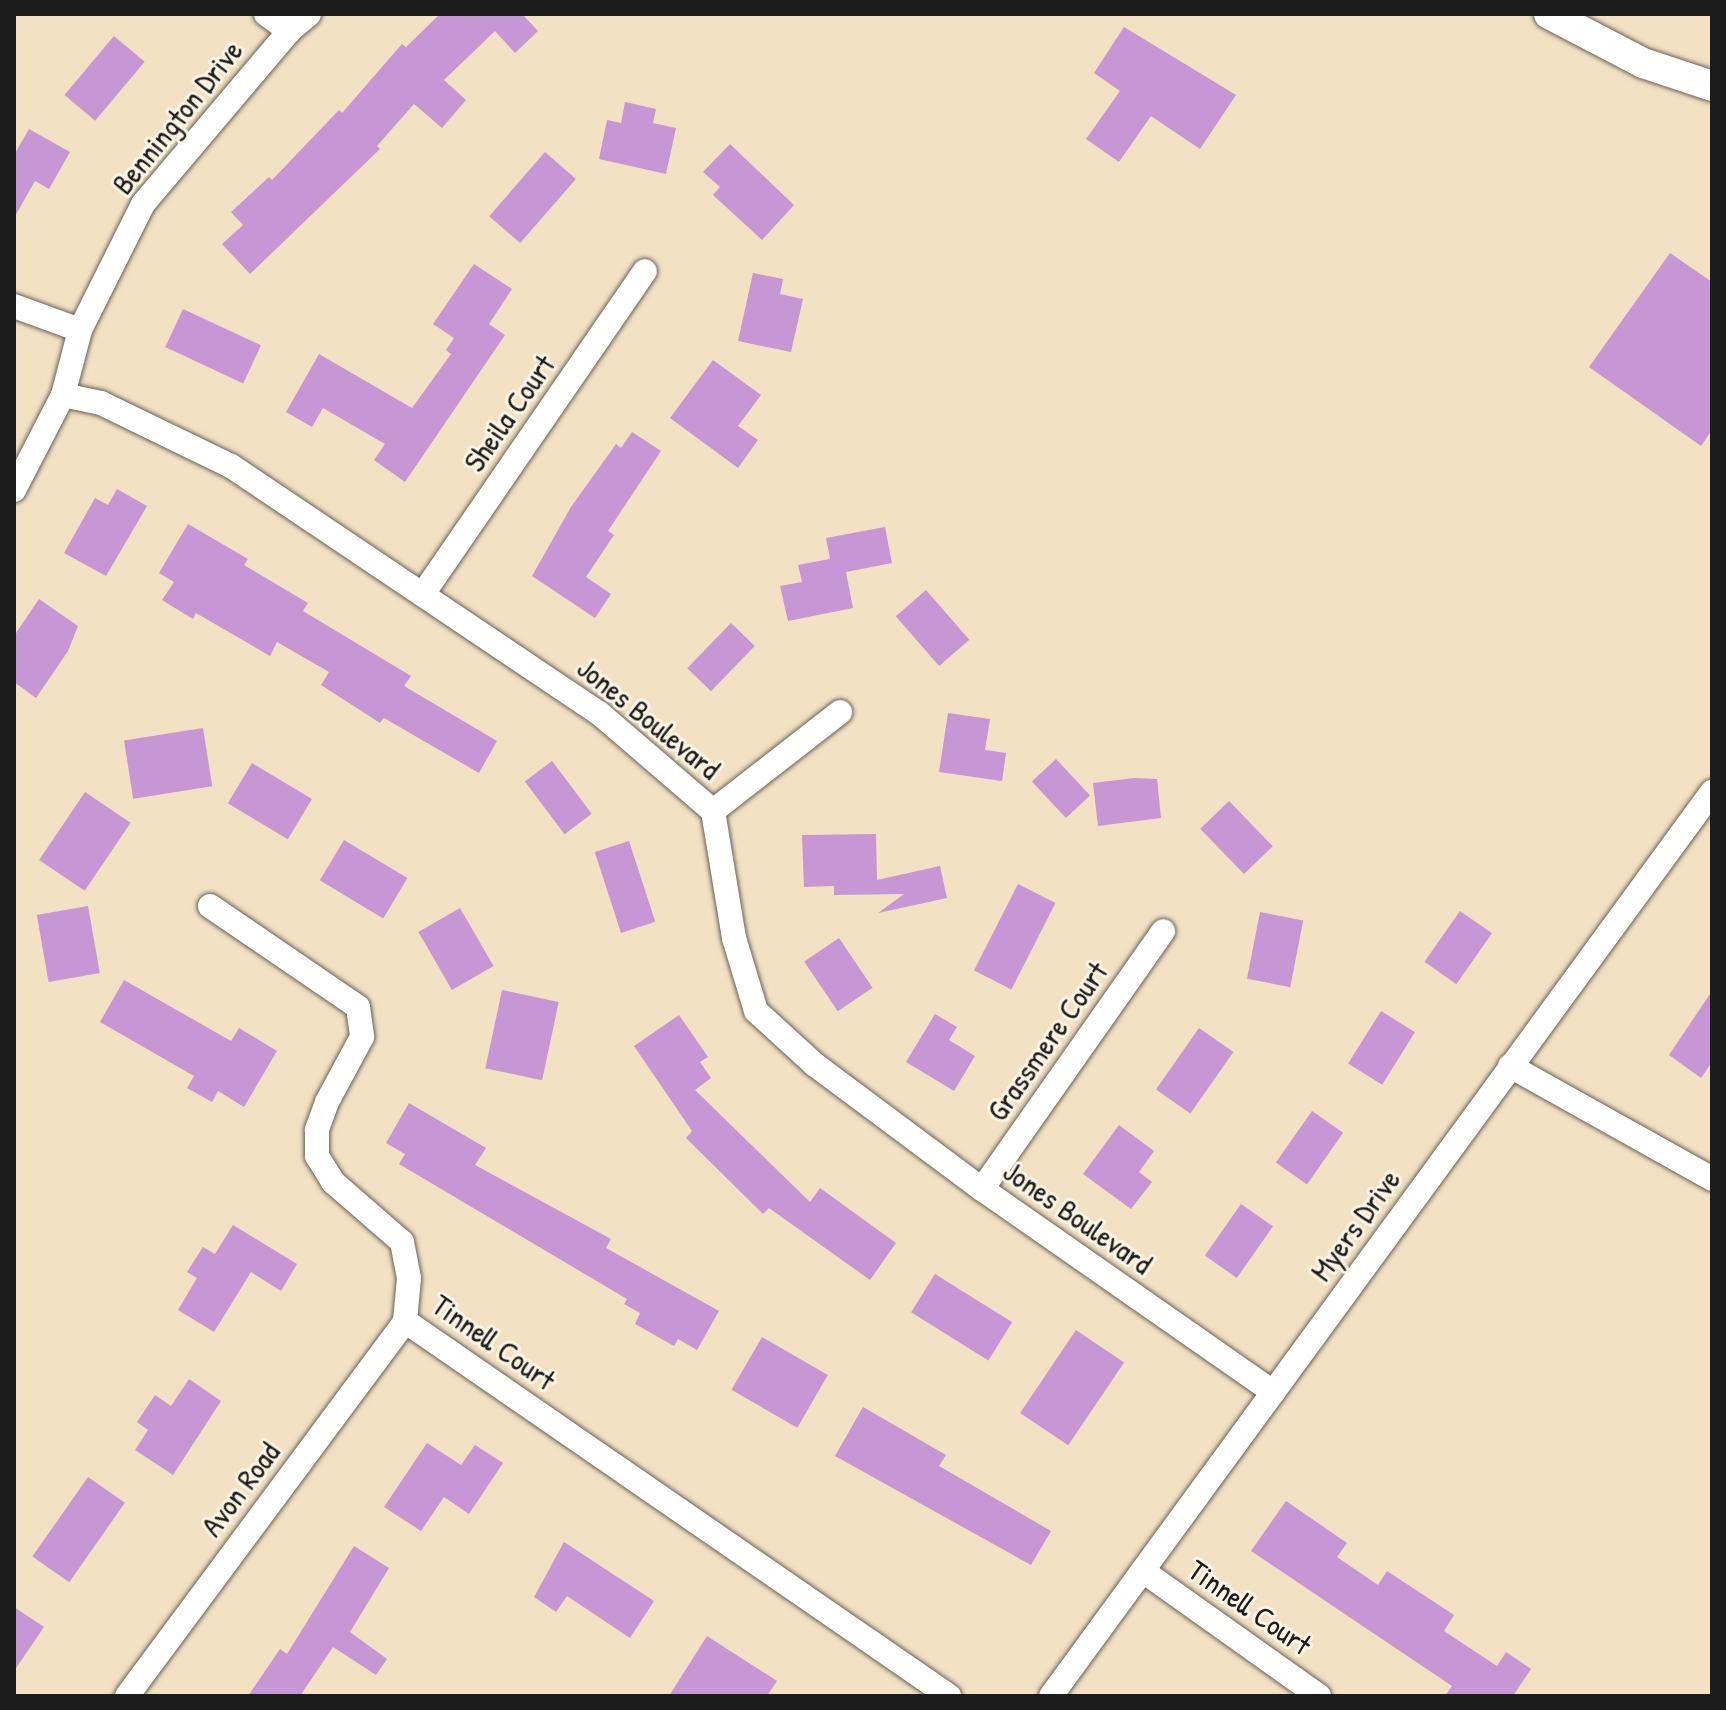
<!DOCTYPE html>
<html>
<head>
<meta charset="utf-8">
<style>
	body { margin:0 }
	#map { position:relative; width:1726px; height:1710px; overflow:hidden; background:#f2e1c3; font-family:"Patrick Hand",sans-serif }
	div>[style] { position:absolute }
	[style*='--x'] { left:calc(var(--x)*1px); top:calc(var(--y)*1px); width:calc(var(--w)*1px); rotate:calc(var(--a)*1deg) }
	.building>* { inset:0; background:#c796d4; transform-origin:0 0 }
	.roads { filter:drop-shadow(0 0 2px #676156) drop-shadow(0 0 2px #676156) }
	.minor>* { height:24px; margin:-12px; padding:0 12px; transform-origin:12px; border-radius:12px; background:#fff }
	.tertiary>* { height:30px; margin:-15px; padding:0 15px; transform-origin:15px; border-radius:15px; background:#fff }
	span { translate:-50% -50%; white-space:nowrap; text-align:center; line-height:1.15; -webkit-text-stroke:6px #fcf5e5; paint-order:stroke }
	.street-label { font-size:30px; color:#1c1c1c }
	.frame { position:absolute; inset:0; border:16px solid #1c1c1c; pointer-events:none }
</style>
</head>
<body>
<div id="map">
	<div class="building">
		<div style="clip-path:polygon(440px 14px,522px 14px,538px 31px,515px 53px,495px 31px,444px 80px,466px 100px,442px 128px,414px 104px,377px 146px,380px 149px,250px 274px,222px 244px,243px 225px,231px 212px,269px 177px,272px 180px,339px 110px,342px 113px,402px 44px,406px 47px)"></div>
		<div style="clip-path:polygon(1124px 27px,1236px 95px,1200px 149px,1151px 116px,1119px 162px,1086px 139px,1120px 91px,1094px 73px)"></div>
		<div style="left:114px;top:36px;width:40px;height:77px;rotate:40deg"></div>
		<div style="clip-path:polygon(625px 102px,656px 109px,653px 123px,676px 128px,666px 174px,599px 159px,607px 120px,621px 123px)"></div>
		<div style="clip-path:polygon(29px 129px,70px 152px,49px 189px,35px 181px,14px 218px,14px 155px)"></div>
		<div style="clip-path:polygon(730px 144px,794px 205px,762px 240px,713px 195px,720px 187px,703px 172px)"></div>
		<div style="left:545px;top:152px;width:41px;height:85px;rotate:41deg"></div>
		<div style="clip-path:polygon(1670px 253px,1712px 282px,1712px 430px,1701px 446px,1589px 367px)"></div>
		<div style="clip-path:polygon(474px 264px,512px 289px,489px 324px,505px 335px,405px 482px,374px 460px,385px 444px,323px 408px,312px 427px,286px 412px,319px 354px,412px 408px,451px 354px,446px 350px,454px 338px,433px 324px)"></div>
		<div style="clip-path:polygon(753px 273px,783px 279px,780px 294px,803px 299px,791px 352px,738px 341px)"></div>
		<div style="left:183px;top:309px;width:86px;height:42px;rotate:25deg"></div>
		<div style="clip-path:polygon(713px 360px,761px 395px,738px 426px,758px 440px,738px 468px,670px 418px)"></div>
		<div style="clip-path:polygon(632px 432px,661px 451px,608px 531px,614px 535px,586px 577px,611px 594px,595px 618px,532px 576px,571px 507px,616px 444px,621px 448px)"></div>
		<div style="clip-path:polygon(117px 489px,147px 506px,106px 576px,64px 553px,95px 498px,108px 505px)"></div>
		<div style="clip-path:polygon(188px 524px,248px 559px,244px 565px,308px 603px,303px 611px,411px 676px,404px 686px,497px 741px,479px 773px,384px 718px,380px 723px,321px 685px,329px 672px,277px 642px,270px 656px,196px 613px,193px 619px,162px 600px,174px 582px,159px 573px)"></div>
		<div style="clip-path:polygon(885px 527px,892px 563px,846px 572px,853px 608px,788px 621px,780px 586px,802px 582px,798px 565px,830px 559px,826px 538px)"></div>
		<div style="left:926px;top:590px;width:66px;height:40px;rotate:49deg"></div>
		<div style="clip-path:polygon(39px 599px,78px 626px,68px 651px,36px 698px,14px 682px,14px 636px)"></div>
		<div style="left:731px;top:623px;width:33px;height:63px;rotate:44deg"></div>
		<div style="clip-path:polygon(948px 713px,990px 719px,985px 750px,1006px 753px,1002px 781px,939px 772px)"></div>
		<div style="left:203px;top:728px;width:59px;height:80px;rotate:81deg"></div>
		<div style="left:1056px;top:759px;width:50px;height:33px;rotate:47deg"></div>
		<div style="left:552px;top:761px;width:66px;height:34px;rotate:53deg"></div>
		<div style="left:252px;top:763px;width:70px;height:47px;rotate:31deg"></div>
		<div style="clip-path:polygon(1134px 778px,1157px 779px,1161px 818px,1098px 826px,1093px 783px)"></div>
		<div style="left:85px;top:792px;width:55px;height:82px;rotate:34deg"></div>
		<div style="left:1229px;top:801px;width:63px;height:40px;rotate:46deg"></div>
		<div style="clip-path:polygon(876px 834px,877px 880px,940px 866px,947px 898px,878px 913px,904px 894px,834px 895px,834px 886px,804px 887px,802px 835px)"></div>
		<div style="left:344px;top:840px;width:74px;height:47px;rotate:31deg"></div>
		<div style="left:629px;top:841px;width:85px;height:36px;rotate:72deg"></div>
		<div style="left:1018px;top:884px;width:42px;height:97px;rotate:27deg"></div>
		<div style="left:88px;top:906px;width:68px;height:52px;rotate:80deg"></div>
		<div style="left:460px;top:908px;width:67px;height:48px;rotate:60deg"></div>
		<div style="left:1460px;top:911px;width:39px;height:62px;rotate:35deg"></div>
		<div style="left:1260px;top:912px;width:44px;height:68px;rotate:11deg"></div>
		<div style="left:839px;top:938px;width:60px;height:42px;rotate:56deg"></div>
		<div style="clip-path:polygon(124px 980px,231px 1041px,239px 1028px,277px 1051px,244px 1107px,218px 1091px,212px 1102px,187px 1088px,194px 1076px,100px 1022px)"></div>
		<div style="left:502px;top:990px;width:58px;height:80px;rotate:12deg"></div>
		<div style="clip-path:polygon(1712px 991px,1712px 1062px,1701px 1078px,1669px 1055px)"></div>
		<div style="left:1381px;top:1011px;width:40px;height:62px;rotate:32deg"></div>
		<div style="clip-path:polygon(935px 1014px,957px 1027px,949px 1040px,975px 1056px,954px 1091px,906px 1062px)"></div>
		<div style="clip-path:polygon(679px 1015px,708px 1057px,700px 1062px,711px 1078px,695px 1090px,810px 1202px,820px 1188px,896px 1243px,870px 1280px,769px 1208px,763px 1214px,686px 1138px,692px 1131px,634px 1046px)"></div>
		<div style="left:1199px;top:1028px;width:42px;height:75px;rotate:35deg"></div>
		<div style="clip-path:polygon(409px 1103px,486px 1148px,475px 1165px,611px 1239px,606px 1248px,719px 1311px,697px 1350px,678px 1339px,674px 1346px,635px 1324px,640px 1313px,624px 1304px,627px 1299px,399px 1164px,405px 1154px,386px 1143px)"></div>
		<div style="left:1312px;top:1111px;width:38px;height:63px;rotate:35deg"></div>
		<div style="clip-path:polygon(1119px 1125px,1154px 1151px,1139px 1172px,1152px 1182px,1131px 1209px,1083px 1174px)"></div>
		<div style="left:1241px;top:1204px;width:39px;height:63px;rotate:35deg"></div>
		<div style="clip-path:polygon(233px 1225px,297px 1264px,281px 1291px,251px 1272px,214px 1332px,178px 1310px,197px 1278px,187px 1272px,203px 1247px,215px 1254px)"></div>
		<div style="left:935px;top:1274px;width:91px;height:45px;rotate:32deg"></div>
		<div style="left:1076px;top:1330px;width:58px;height:100px;rotate:34deg"></div>
		<div style="left:762px;top:1337px;width:76px;height:61px;rotate:30deg"></div>
		<div style="clip-path:polygon(189px 1379px,221px 1401px,173px 1475px,135px 1450px,148px 1430px,137px 1422px,155px 1395px,171px 1406px)"></div>
		<div style="clip-path:polygon(863px 1407px,946px 1455px,939px 1466px,1051px 1531px,1031px 1565px,835px 1456px)"></div>
		<div style="clip-path:polygon(427px 1443px,461px 1465px,475px 1445px,503px 1463px,469px 1514px,444px 1497px,421px 1531px,384px 1507px)"></div>
		<div style="left:88px;top:1477px;width:45px;height:97px;rotate:35deg"></div>
		<div style="clip-path:polygon(1286px 1501px,1347px 1543px,1337px 1557px,1378px 1585px,1387px 1571px,1454px 1615px,1444px 1631px,1497px 1666px,1506px 1652px,1531px 1669px,1513px 1696px,1445px 1696px,1452px 1686px,1251px 1551px)"></div>
		<div style="clip-path:polygon(564px 1542px,654px 1601px,630px 1638px,567px 1596px,556px 1612px,534px 1597px)"></div>
		<div style="clip-path:polygon(354px 1546px,389px 1568px,350px 1632px,387px 1659px,376px 1675px,333px 1647px,300px 1696px,248px 1696px,280px 1649px,287px 1654px)"></div>
		<div style="clip-path:polygon(14px 1607px,44px 1627px,14px 1671px)"></div>
		<div style="clip-path:polygon(707px 1636px,777px 1681px,767px 1696px,669px 1696px)"></div>
	</div>
	<div class="roads">
		<div class="minor">
			<div style="--x:266;--y:14;--w:29;--a:36"></div>
			<div style="--x:14;--y:306;--w:70;--a:20"></div>
			<div style="--x:63;--y:395;--w:39;--a:12"></div>
			<div style="--x:101;--y:403;--w:144;--a:25.9"></div>
			<div style="--x:231;--y:466;--w:443;--a:33.9"></div>
			<div style="--x:599;--y:713;--w:150;--a:40.7"></div>
			<div style="--x:713;--y:811;--w:129;--a:80.6"></div>
			<div style="--x:734;--y:938;--w:76;--a:73.2"></div>
			<div style="--x:756;--y:1011;--w:79;--a:42.4"></div>
			<div style="--x:814;--y:1064;--w:209;--a:36.7"></div>
			<div style="--x:982;--y:1189;--w:355;--a:34.9"></div>
			<div style="--x:14;--y:490;--w:107;--a:-62.7"></div>
			<div style="--x:63;--y:395;--w:67;--a:-75.3"></div>
			<div style="--x:80;--y:330;--w:141;--a:-63.4"></div>
			<div style="--x:143;--y:204;--w:226;--a:-49.8"></div>
			<div style="--x:289;--y:31;--w:26;--a:-40"></div>
			<div style="--x:425;--y:591;--w:388;--a:-55.5"></div>
			<div style="--x:713;--y:811;--w:161;--a:-37.9"></div>
			<div style="--x:210;--y:906;--w:179;--a:34.3"></div>
			<div style="--x:358;--y:1007;--w:30;--a:82"></div>
			<div style="--x:362;--y:1037;--w:74;--a:118.3"></div>
			<div style="--x:327;--y:1102;--w:30;--a:110"></div>
			<div style="--x:317;--y:1130;--w:26;--a:90"></div>
			<div style="--x:317;--y:1156;--w:31;--a:58"></div>
			<div style="--x:333;--y:1182;--w:91;--a:41"></div>
			<div style="--x:402;--y:1242;--w:37;--a:79"></div>
			<div style="--x:409;--y:1278;--w:43;--a:95.3"></div>
			<div style="--x:405;--y:1321;--w:661;--a:34.58"></div>
			<div style="--x:1510;--y:1066;--w:231;--a:29.2"></div>
			<div style="--x:982;--y:1189;--w:315;--a:-54.9"></div>
			<div style="--x:1143;--y:1571;--w:216;--a:35.4"></div>
			<div style="--x:127;--y:1696;--w:467;--a:-53.4"></div>
			<div style="--x:1051;--y:1696;--w:1120;--a:-53.83"></div>
		</div>
		<div class="tertiary">
			<div style="--x:1549;--y:14;--w:106;--a:27.5"></div>
			<div style="--x:1643;--y:63;--w:73;--a:18.4"></div>
		</div>
	</div>
	<div class="street-label">
		<span style="left:177px;top:117px;rotate:-51deg">Bennington Drive</span>
		<span style="left:509px;top:413px;rotate:-55deg">Sheila Court</span>
		<span style="left:649px;top:718px;rotate:39deg">Jones Boulevard</span>
		<span style="left:1047px;top:1041px;rotate:-55deg">Grassmere Court</span>
		<span style="left:1078px;top:1217px;rotate:35deg">Jones Boulevard</span>
		<span style="left:1355px;top:1225px;rotate:-54deg">Myers Drive</span>
		<span style="left:494px;top:1342px;rotate:35deg">Tinnell Court</span>
		<span style="left:240px;top:1489px;rotate:-53deg">Avon Road</span>
		<span style="left:1250px;top:1607px;rotate:35deg">Tinnell Court</span>
	</div>
	<div class="frame"></div>
</div>
</body>
</html>
